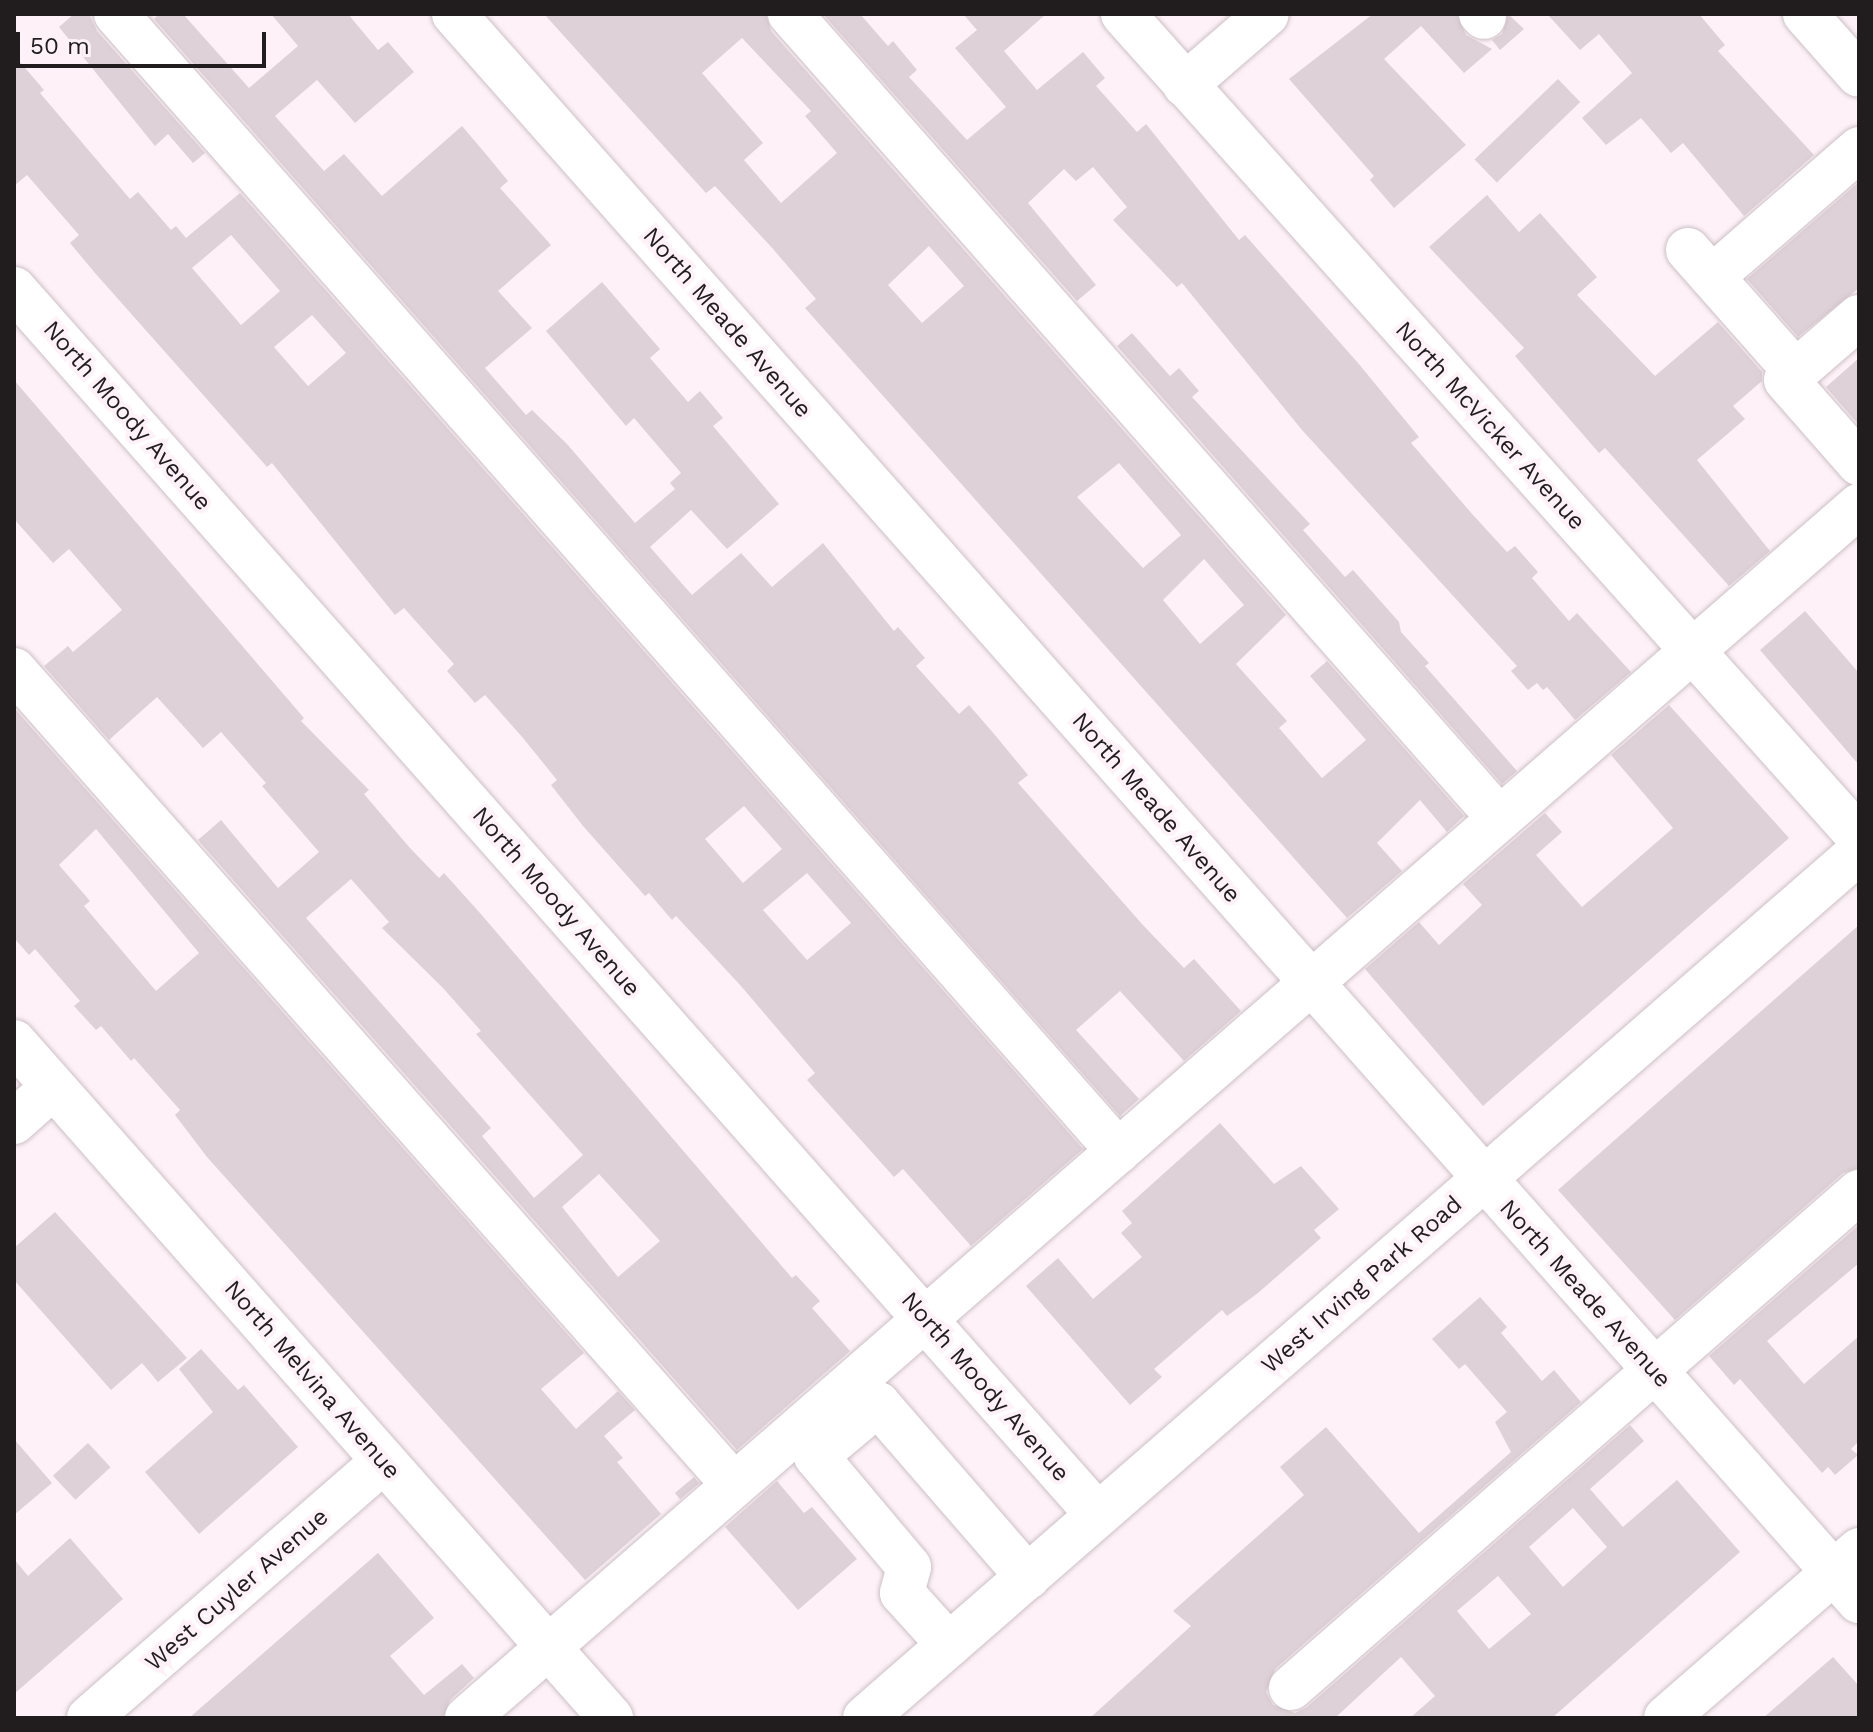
<!DOCTYPE html>
<html>
<head>
<meta charset="utf-8">
<style>
	body { margin:0 }
	#map { position:relative; width:1873px; height:1732px; overflow:hidden; background:#fef2f8; font-family:"Work Sans",sans-serif }
	div>[style] { position:absolute }
	[style*='--x'] { left:calc(var(--x)*1px); top:calc(var(--y)*1px); width:calc(var(--w)*1px); rotate:calc(var(--a)*1deg) }
	.building>* { inset:0; background:#ded1d7; transform-origin:0 0 }
	.roads { filter:drop-shadow(0 0 2px #ccc0c6) drop-shadow(0 0 2px #ccc0c6) }
	.minor>* { height:44px; margin:-22px; padding:0 22px; transform-origin:22px; border-radius:22px; background:#fff }
	.major>* { height:44px; margin:-22px; padding:0 22px; transform-origin:22px; border-radius:22px; background:#fff }
	span { translate:-50% -50%; white-space:nowrap; text-align:center; line-height:1.15; -webkit-text-stroke:8px #fef2f8; paint-order:stroke }
	.street-label { font-size:24px; color:#211d1f }
	.frame { position:absolute; inset:0; border:16px solid #211d1f; pointer-events:none }
	.scale { position:absolute; left:16px; top:32px; width:250px; height:36px; box-sizing:border-box; border:4px solid #211d1f; border-top:0; padding-left:10px; font-size:24px; line-height:28px; white-space:nowrap; color:#211d1f; -webkit-text-stroke:6px #fef2f8; paint-order:stroke }
</style>
</head>
<body>
<div id="map">
	<div class="building">
		<div style="clip-path:polygon(74px 14px,89px 14px,97px 31px,205px 153px,193px 163px,168px 134px,155px 146px,59px 27px)"></div>
		<div style="clip-path:polygon(159px 14px,183px 14px,249px 88px,298px 46px,271px 14px,348px 14px,378px 50px,388px 42px,414px 72px,355px 123px,317px 80px,275px 116px,324px 171px,344px 154px,382px 196px,462px 126px,485px 153px,508px 181px,500px 188px,551px 245px,498px 291px,532px 328px,485px 368px,526px 415px,532px 410px,567px 444px,635px 523px,675px 489px,670px 483px,681px 473px,634px 418px,626px 426px,546px 331px,602px 282px,660px 349px,650px 358px,688px 402px,700px 391px,723px 418px,713px 426px,779px 504px,727px 549px,691px 510px,650px 547px,692px 595px,741px 553px,772px 587px,823px 543px,894px 631px,898px 627px,925px 658px,916px 666px,959px 714px,969px 705px,995px 735px,1028px 775px,1018px 783px,1142px 924px,1184px 968px,1194px 959px,1241px 1011px,1184px 1061px,1120px 991px,1076px 1030px,1139px 1099px,1120px 1116px,154px 19px)"></div>
		<div style="clip-path:polygon(evenodd,544px 14px,766px 14px,771px 31px,1286px 615px,1236px 664px,1287px 721px,1279px 728px,1322px 778px,1366px 740px,1310px 676px,1327px 661px,1464px 816px,1447px 832px,1420px 800px,1377px 843px,1402px 871px,1347px 918px,805px 308px,816px 299px,773px 249px,715px 186px,706px 193px,544px 14px,742px 38px,811px 111px,805px 116px,837px 153px,781px 203px,744px 160px,763px 143px,702px 73px,742px 38px,544px 14px,929px 246px,964px 286px,922px 323px,888px 285px,929px 246px,544px 14px,1119px 463px,1181px 535px,1143px 568px,1077px 497px,1119px 463px,544px 14px,1204px 559px,1244px 605px,1200px 644px,1163px 600px,1204px 559px)"></div>
		<div style="clip-path:polygon(823px 14px,860px 14px,888px 46px,893px 41px,917px 70px,909px 77px,967px 140px,1006px 107px,955px 48px,977px 30px,963px 14px,1046px 14px,1004px 51px,1037px 90px,1083px 52px,1105px 78px,1096px 86px,1137px 132px,1146px 124px,1239px 240px,1245px 235px,1358px 363px,1419px 437px,1411px 443px,1473px 515px,1507px 552px,1515px 546px,1538px 572px,1532px 578px,1569px 621px,1577px 613px,1631px 672px,1575px 720px,1547px 687px,1543px 690px,1537px 683px,1528px 690px,1511px 671px,1517px 666px,1302px 430px,1182px 283px,1177px 287px,1113px 220px,1127px 207px,1093px 167px,1076px 181px,1064px 169px,1028px 203px,1096px 285px,1077px 301px)"></div>
		<div style="clip-path:polygon(1373px 14px,1457px 14px,1466px 35px,1492px 49px,1464px 73px,1421px 26px,1384px 59px,1466px 145px,1394px 208px,1370px 180px,1374px 176px,1289px 79px)"></div>
		<div style="clip-path:polygon(1508px 14px,1524px 29px,1500px 50px,1492px 40px,1502px 34px)"></div>
		<div style="clip-path:polygon(1547px 14px,1699px 14px,1725px 45px,1718px 51px,1814px 155px,1744px 216px,1683px 143px,1671px 153px,1641px 118px,1606px 145px,1582px 118px,1632px 73px,1599px 34px,1580px 50px)"></div>
		<div style="clip-path:polygon(evenodd,14px 55px,44px 90px,40px 93px,130px 199px,138px 192px,171px 230px,176px 226px,186px 238px,240px 193px,1083px 1149px,971px 1246px,903px 1169px,894px 1177px,807px 1080px,815px 1073px,741px 986px,676px 916px,672px 920px,649px 893px,645px 896px,583px 826px,551px 785px,557px 780px,523px 738px,485px 695px,475px 703px,447px 671px,454px 664px,404px 608px,395px 615px,272px 463px,267px 467px,95px 273px,70px 243px,79px 235px,27px 175px,14px 186px,14px 55px,231px 235px,280px 291px,241px 325px,192px 268px,231px 235px,14px 55px,312px 315px,346px 353px,308px 386px,274px 347px,312px 315px,14px 55px,744px 806px,782px 849px,743px 883px,705px 839px,744px 806px,14px 55px,807px 873px,851px 923px,807px 960px,763px 910px,807px 873px)"></div>
		<div style="left:1558px;top:79px;width:32px;height:116px;rotate:46deg"></div>
		<div style="clip-path:polygon(1859px 182px,1859px 288px,1798px 337px,1747px 279px)"></div>
		<div style="clip-path:polygon(1487px 195px,1519px 232px,1540px 213px,1597px 277px,1577px 295px,1655px 376px,1718px 322px,1762px 372px,1762px 381px,1733px 406px,1745px 419px,1697px 460px,1770px 551px,1729px 586px,1605px 448px,1599px 453px,1515px 356px,1524px 348px,1429px 247px)"></div>
		<div style="clip-path:polygon(1132px 333px,1170px 376px,1179px 368px,1199px 391px,1192px 397px,1310px 524px,1303px 530px,1345px 577px,1353px 570px,1399px 622px,1401px 632px,1429px 663px,1425px 666px,1517px 771px,1502px 784px,1117px 346px)"></div>
		<div style="clip-path:polygon(1859px 358px,1859px 425px,1826px 387px)"></div>
		<div style="clip-path:polygon(evenodd,14px 380px,304px 718px,301px 721px,369px 790px,364px 794px,410px 848px,439px 878px,444px 873px,480px 913px,792px 1278px,796px 1275px,820px 1301px,812px 1308px,850px 1351px,737px 1450px,198px 840px,221px 820px,278px 888px,319px 852px,262px 786px,266px 783px,221px 732px,203px 748px,157px 697px,109px 740px,44px 666px,68px 646px,73px 652px,122px 610px,69px 549px,53px 563px,14px 519px,14px 380px,351px 879px,389px 922px,382px 928px,443px 988px,481px 1031px,476px 1034px,583px 1155px,534px 1198px,482px 1136px,491px 1128px,306px 918px,351px 879px,14px 380px,599px 1174px,660px 1241px,618px 1277px,562px 1207px,599px 1174px)"></div>
		<div style="clip-path:polygon(1805px 611px,1859px 673px,1859px 765px,1760px 650px)"></div>
		<div style="clip-path:polygon(1669px 705px,1789px 838px,1483px 1106px,1365px 969px,1419px 922px,1439px 945px,1482px 905px,1463px 884px,1545px 813px,1562px 832px,1536px 855px,1582px 907px,1673px 828px,1611px 755px)"></div>
		<div style="clip-path:polygon(evenodd,14px 708px,584px 1353px,541px 1389px,576px 1429px,618px 1391px,635px 1410px,604px 1436px,623px 1458px,617px 1462px,661px 1514px,585px 1580px,207px 1157px,175px 1115px,180px 1110px,134px 1058px,131px 1061px,101px 1026px,96px 1030px,74px 1006px,80px 1001px,35px 949px,29px 955px,14px 938px,14px 708px,96px 829px,199px 953px,156px 991px,84px 906px,90px 901px,59px 865px,96px 829px)"></div>
		<div style="clip-path:polygon(1859px 925px,1859px 1168px,1843px 1173px,1675px 1320px,1558px 1190px)"></div>
		<div style="clip-path:polygon(1220px 1123px,1274px 1184px,1301px 1166px,1339px 1209px,1314px 1230px,1321px 1238px,1258px 1293px,1227px 1316px,1222px 1310px,1154px 1369px,1162px 1377px,1130px 1405px,1026px 1286px,1058px 1258px,1093px 1299px,1142px 1257px,1121px 1233px,1132px 1223px,1122px 1211px)"></div>
		<div style="clip-path:polygon(55px 1212px,187px 1358px,158px 1382px,142px 1363px,111px 1390px,14px 1280px,14px 1248px)"></div>
		<div style="clip-path:polygon(1859px 1225px,1859px 1263px,1767px 1341px,1804px 1384px,1859px 1336px,1859px 1441px,1851px 1449px,1858px 1455px,1835px 1475px,1828px 1467px,1822px 1473px,1740px 1379px,1734px 1385px,1709px 1356px)"></div>
		<div style="clip-path:polygon(evenodd,1480px 1297px,1507px 1327px,1501px 1333px,1542px 1381px,1554px 1370px,1581px 1402px,1275px 1669px,1266px 1692px,1273px 1705px,1295px 1713px,1307px 1707px,1630px 1425px,1644px 1441px,1590px 1489px,1623px 1527px,1677px 1480px,1740px 1552px,1552px 1718px,1410px 1718px,1435px 1696px,1401px 1657px,1335px 1718px,1090px 1718px,1191px 1626px,1173px 1611px,1304px 1495px,1280px 1467px,1326px 1427px,1419px 1533px,1511px 1452px,1495px 1422px,1507px 1412px,1465px 1364px,1459px 1369px,1432px 1339px,1480px 1297px,1573px 1508px,1607px 1547px,1563px 1587px,1529px 1547px,1573px 1508px,1480px 1297px,1498px 1576px,1531px 1614px,1489px 1649px,1457px 1611px,1498px 1576px)"></div>
		<div style="clip-path:polygon(201px 1349px,238px 1390px,244px 1385px,298px 1447px,199px 1534px,145px 1472px,213px 1412px,179px 1369px)"></div>
		<div style="clip-path:polygon(14px 1439px,52px 1483px,14px 1515px)"></div>
		<div style="left:88px;top:1443px;width:33px;height:48px;rotate:47deg"></div>
		<div style="left:694px;top:1477px;width:8px;height:25px;rotate:50deg"></div>
		<div style="clip-path:polygon(777px 1481px,804px 1513px,812px 1507px,857px 1559px,798px 1610px,725px 1527px)"></div>
		<div style="clip-path:polygon(70px 1538px,123px 1599px,14px 1694px,14px 1559px,28px 1576px)"></div>
		<div style="clip-path:polygon(378px 1553px,434px 1618px,390px 1656px,424px 1695px,462px 1664px,474px 1678px,450px 1700px,443px 1718px,189px 1718px)"></div>
		<div style="clip-path:polygon(1833px 1657px,1859px 1686px,1859px 1718px,1763px 1718px)"></div>
	</div>
	<div class="roads">
		<div class="minor">
			<div style="--x:116;--y:14;--w:1516;--a:48.61"></div>
			<div style="--x:454;--y:14;--w:2120;--a:48.48"></div>
			<div style="--x:790;--y:14;--w:1073;--a:48.59"></div>
			<div style="--x:1123;--y:14;--w:1104;--a:48.19"></div>
			<div style="--x:1481;--y:14;--w:4;--a:45"></div>
			<div style="--x:1805;--y:14;--w:81;--a:48.5"></div>
			<div style="--x:1185;--y:85;--w:108;--a:-40.9"></div>
			<div style="--x:1688;--y:250;--w:163;--a:48.5"></div>
			<div style="--x:1712;--y:277;--w:195;--a:-41"></div>
			<div style="--x:14;--y:289;--w:1636;--a:48.52"></div>
			<div style="--x:1859;--y:317;--w:96;--a:139.2"></div>
			<div style="--x:1786;--y:380;--w:111;--a:48.7"></div>
			<div style="--x:14;--y:670;--w:1087;--a:48.54"></div>
			<div style="--x:14;--y:1042;--w:902;--a:48.55"></div>
			<div style="--x:14;--y:1122;--w:52;--a:-41.9"></div>
			<div style="--x:949;--y:1645;--w:70;--a:-132.1"></div>
			<div style="--x:902;--y:1593;--w:27;--a:-75"></div>
			<div style="--x:909;--y:1567;--w:145;--a:-130"></div>
			<div style="--x:816;--y:1456;--w:81;--a:-40"></div>
			<div style="--x:878;--y:1404;--w:229;--a:49.1"></div>
			<div style="--x:1291;--y:1688;--w:754;--a:-41.13"></div>
			<div style="--x:89;--y:1718;--w:391;--a:-41.1"></div>
			<div style="--x:467;--y:1718;--w:1846;--a:-41.05"></div>
			<div style="--x:1666;--y:1718;--w:256;--a:-41"></div>
		</div>
		<div class="major">
			<div style="--x:865;--y:1718;--w:1318;--a:-41.06"></div>
		</div>
	</div>
	<div class="street-label">
		<span style="left:727px;top:323px;rotate:49deg">North Meade Avenue</span>
		<span style="left:127px;top:416px;rotate:49deg">North Moody Avenue</span>
		<span style="left:1490px;top:426px;rotate:48deg">North McVicker Avenue</span>
		<span style="left:1156px;top:808px;rotate:49deg">North Meade Avenue</span>
		<span style="left:556px;top:902px;rotate:49deg">North Moody Avenue</span>
		<span style="left:1362px;top:1285px;rotate:-41deg">West Irving Park Road</span>
		<span style="left:1585px;top:1294px;rotate:48deg">North Meade Avenue</span>
		<span style="left:312px;top:1380px;rotate:49deg">North Melvina Avenue</span>
		<span style="left:985px;top:1387px;rotate:49deg">North Moody Avenue</span>
		<span style="left:237px;top:1590px;rotate:-41deg">West Cuyler Avenue</span>
	</div>
	<div class="frame"></div>
	<div class="scale">50 m</div>
</div>
</body>
</html>
